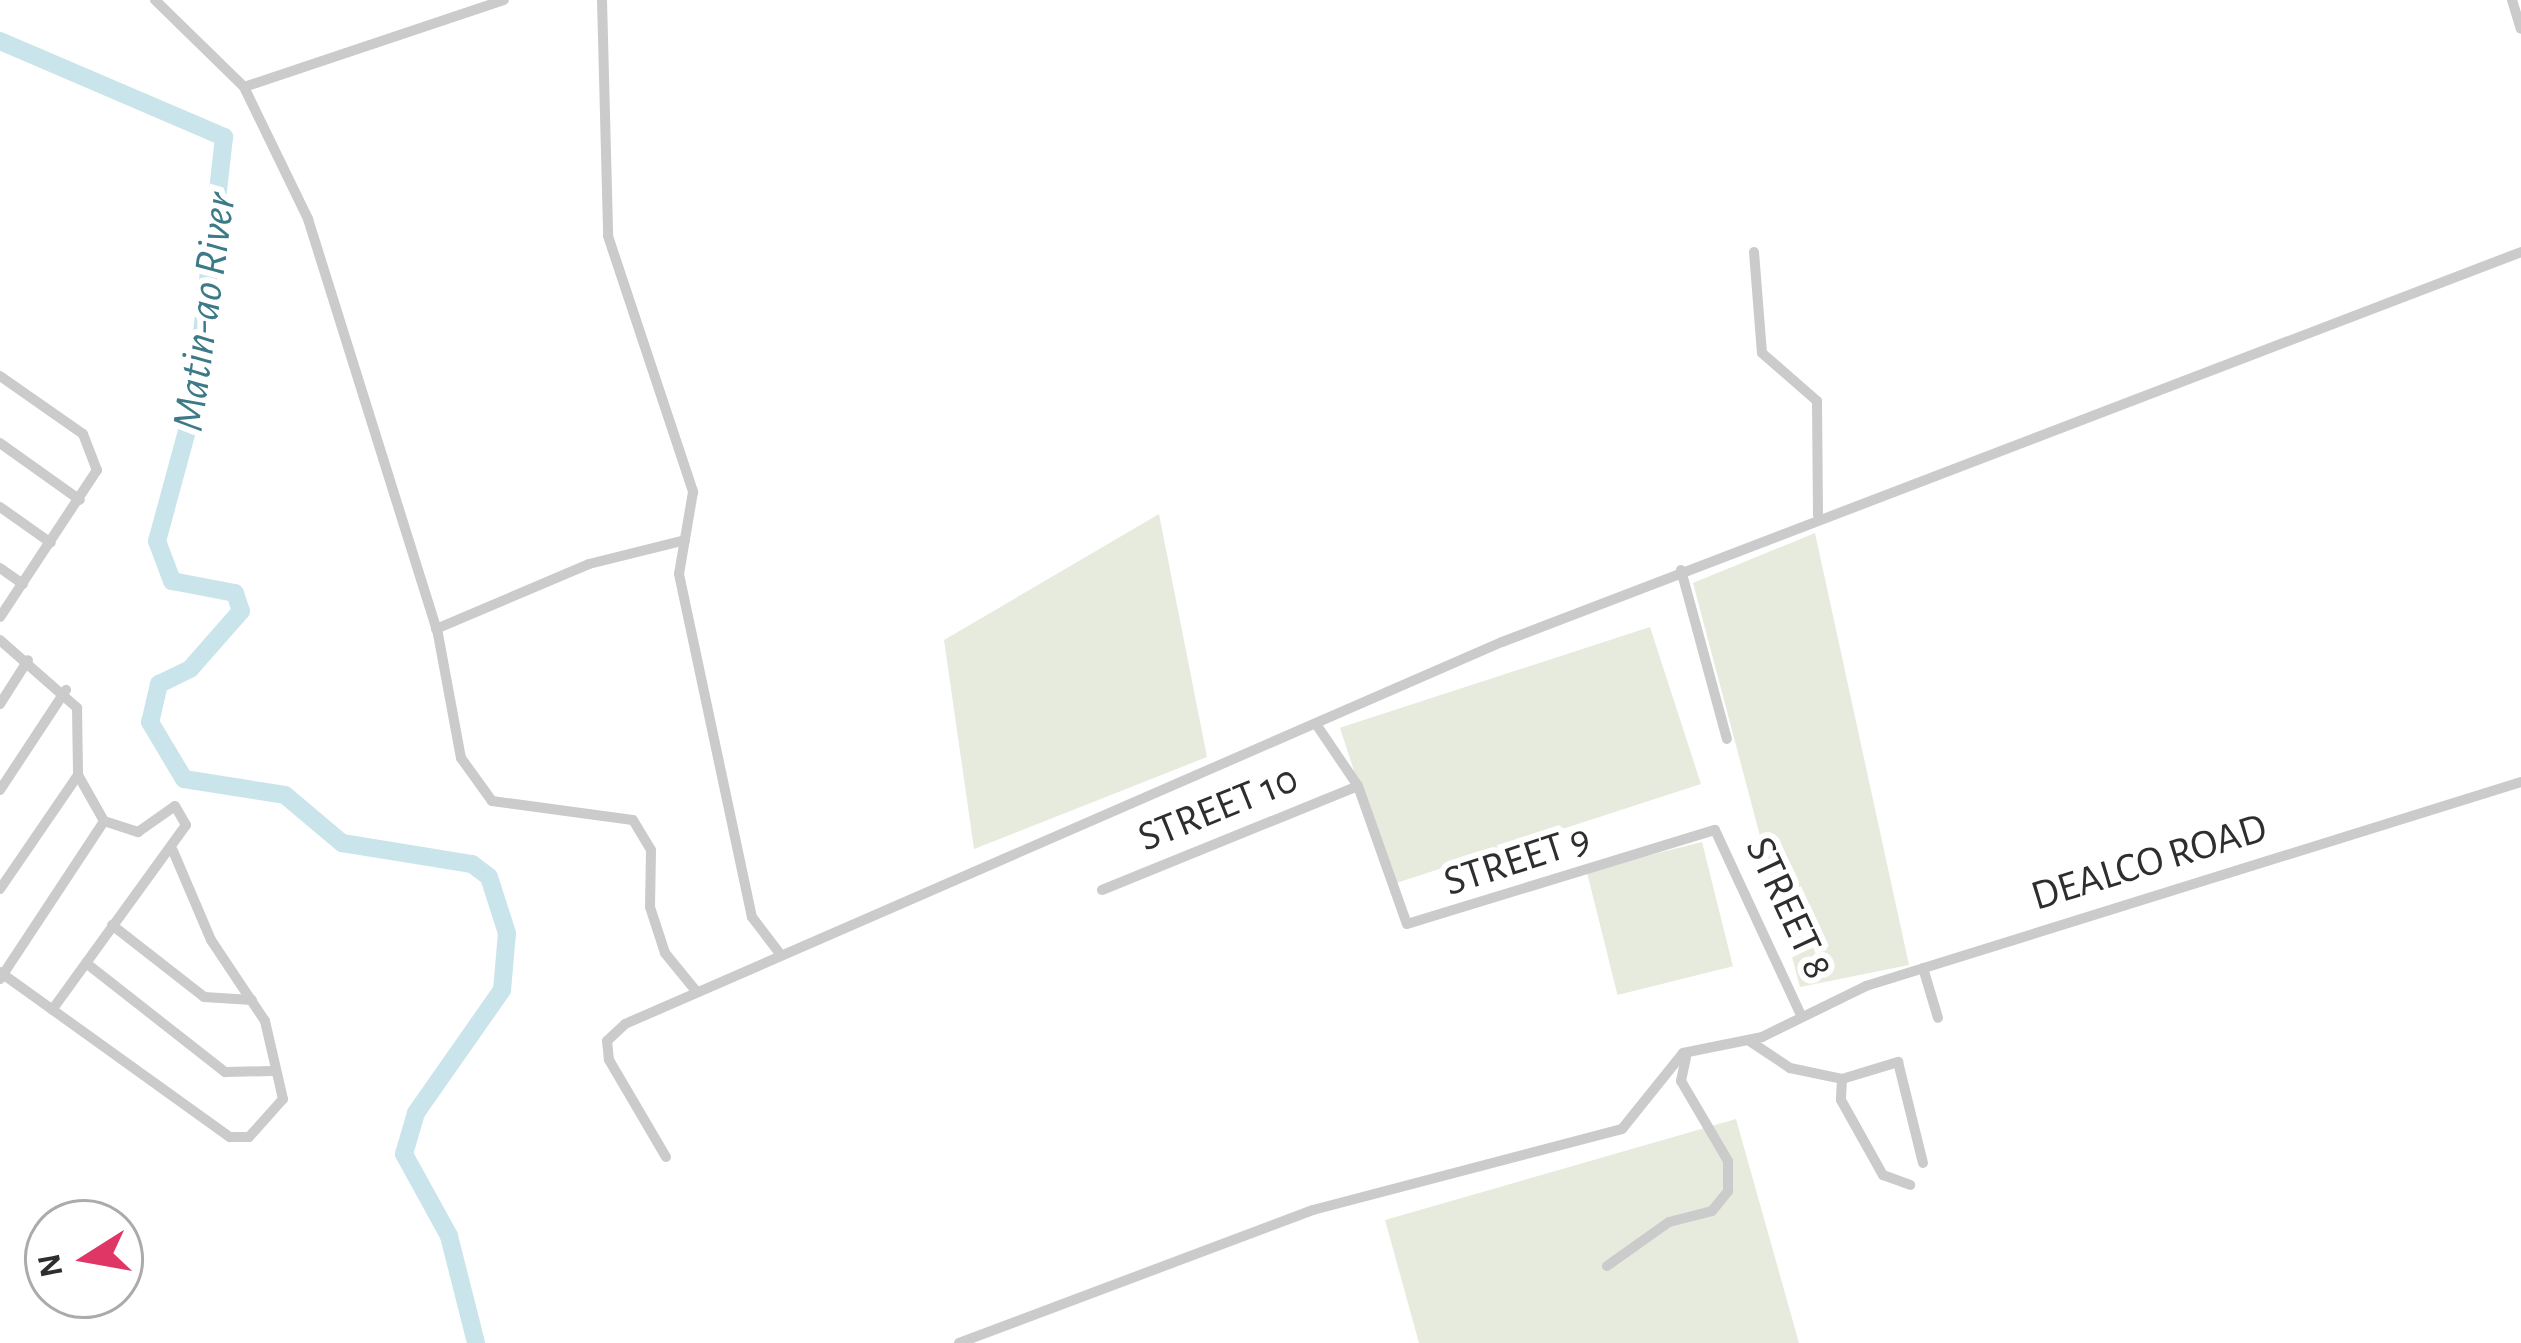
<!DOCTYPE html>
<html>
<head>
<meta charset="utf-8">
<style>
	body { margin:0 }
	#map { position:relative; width:2521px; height:1343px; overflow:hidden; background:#fff; font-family:"Alegreya Sans",sans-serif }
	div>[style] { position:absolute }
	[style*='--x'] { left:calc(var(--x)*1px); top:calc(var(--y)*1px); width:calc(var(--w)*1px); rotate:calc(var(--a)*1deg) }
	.green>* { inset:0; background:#e7ebdd; transform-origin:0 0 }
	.river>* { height:18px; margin:-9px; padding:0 9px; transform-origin:9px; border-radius:9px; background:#c9e4eb }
	.minor>* { height:10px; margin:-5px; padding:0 5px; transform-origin:5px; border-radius:5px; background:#cbcbcb }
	span { translate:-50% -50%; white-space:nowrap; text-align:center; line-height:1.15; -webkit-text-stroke:12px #fff; paint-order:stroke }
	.street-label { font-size:42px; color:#2e2e2e }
	.water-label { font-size:45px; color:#3d7a88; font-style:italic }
	.north { position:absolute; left:24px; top:1199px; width:120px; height:120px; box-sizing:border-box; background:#fff; border:3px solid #ababab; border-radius:50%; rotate:259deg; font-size:33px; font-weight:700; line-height:48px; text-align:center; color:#2e2e2e }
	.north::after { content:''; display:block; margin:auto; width:42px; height:54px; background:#df3666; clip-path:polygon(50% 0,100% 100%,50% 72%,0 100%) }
</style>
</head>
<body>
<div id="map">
	<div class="green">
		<div style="clip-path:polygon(1159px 514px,1207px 757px,974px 849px,944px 640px)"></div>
		<div style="clip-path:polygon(1815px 533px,1909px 965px,1800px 987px,1693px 583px)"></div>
		<div style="left:1650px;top:627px;width:165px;height:326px;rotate:72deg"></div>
		<div style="left:1702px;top:842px;width:128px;height:119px;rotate:76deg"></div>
		<div style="clip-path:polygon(1736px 1119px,1799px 1343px,1419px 1343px,1385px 1220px)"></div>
	</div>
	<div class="river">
		<div style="--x:0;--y:41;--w:244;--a:23.2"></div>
		<div style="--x:224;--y:137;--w:270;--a:96.4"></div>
		<div style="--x:194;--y:405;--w:141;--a:105.2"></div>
		<div style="--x:157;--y:541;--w:43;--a:69.4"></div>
		<div style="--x:172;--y:581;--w:64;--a:10.8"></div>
		<div style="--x:235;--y:593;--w:19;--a:72"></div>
		<div style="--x:241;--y:611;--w:77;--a:131.3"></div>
		<div style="--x:190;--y:669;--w:34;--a:154"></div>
		<div style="--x:159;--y:684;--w:39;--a:103"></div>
		<div style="--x:150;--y:722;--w:66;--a:59.2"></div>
		<div style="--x:184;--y:779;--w:102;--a:9"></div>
		<div style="--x:285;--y:795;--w:75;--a:40.1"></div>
		<div style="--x:342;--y:843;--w:132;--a:9.2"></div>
		<div style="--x:472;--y:864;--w:21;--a:37"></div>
		<div style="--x:489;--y:877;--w:59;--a:72.2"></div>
		<div style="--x:507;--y:933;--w:57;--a:95"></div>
		<div style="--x:502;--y:990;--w:150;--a:125"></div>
		<div style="--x:416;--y:1113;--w:43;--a:106.3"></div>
		<div style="--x:404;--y:1154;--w:94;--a:61.2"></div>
		<div style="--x:449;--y:1236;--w:110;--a:75.8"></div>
	</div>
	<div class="minor">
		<div style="--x:155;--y:0;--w:124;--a:44.3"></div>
		<div style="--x:244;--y:87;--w:147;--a:64.1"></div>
		<div style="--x:308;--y:219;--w:435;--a:72.6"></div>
		<div style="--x:438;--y:634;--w:126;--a:79.5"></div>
		<div style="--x:461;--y:758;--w:53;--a:54.2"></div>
		<div style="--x:492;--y:801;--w:142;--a:7.7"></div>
		<div style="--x:633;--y:820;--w:35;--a:59"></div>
		<div style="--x:651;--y:850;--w:57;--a:91"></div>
		<div style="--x:650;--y:907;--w:48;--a:71.9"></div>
		<div style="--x:665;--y:953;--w:49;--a:50.8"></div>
		<div style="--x:602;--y:0;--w:236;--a:88.5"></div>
		<div style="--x:608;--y:236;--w:270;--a:71.6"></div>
		<div style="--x:693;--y:492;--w:83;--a:99.7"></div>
		<div style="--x:679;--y:574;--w:351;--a:78"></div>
		<div style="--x:752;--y:917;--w:48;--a:52.7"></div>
		<div style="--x:2512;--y:0;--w:30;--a:73"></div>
		<div style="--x:244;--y:87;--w:274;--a:-18.5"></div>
		<div style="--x:1754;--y:252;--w:101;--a:85.5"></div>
		<div style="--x:1762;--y:353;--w:73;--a:41.1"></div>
		<div style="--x:1817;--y:401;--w:114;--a:89.5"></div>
		<div style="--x:0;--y:376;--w:101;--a:34.9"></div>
		<div style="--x:83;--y:434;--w:39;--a:69"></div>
		<div style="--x:97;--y:470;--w:176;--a:123.4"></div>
		<div style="--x:0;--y:443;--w:98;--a:35.5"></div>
		<div style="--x:0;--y:507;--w:62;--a:35.2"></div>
		<div style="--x:0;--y:568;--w:28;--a:35"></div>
		<div style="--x:1681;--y:570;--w:175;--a:74.8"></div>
		<div style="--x:436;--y:629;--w:166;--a:-23"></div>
		<div style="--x:589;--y:564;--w:99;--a:-14"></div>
		<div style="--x:0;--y:640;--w:103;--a:41.4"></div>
		<div style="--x:77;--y:708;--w:67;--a:89.1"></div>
		<div style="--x:78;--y:775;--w:53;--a:60.5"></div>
		<div style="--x:104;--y:821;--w:36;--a:18"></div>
		<div style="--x:138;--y:832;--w:45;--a:-35.1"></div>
		<div style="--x:175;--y:806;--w:22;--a:60"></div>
		<div style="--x:186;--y:825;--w:228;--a:125.9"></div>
		<div style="--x:0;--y:704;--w:52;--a:-57.5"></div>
		<div style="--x:1318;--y:727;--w:71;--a:55.9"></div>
		<div style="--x:1358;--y:786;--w:146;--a:70.5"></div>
		<div style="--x:1407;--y:924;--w:322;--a:-17"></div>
		<div style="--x:1715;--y:830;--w:200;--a:65.1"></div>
		<div style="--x:0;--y:790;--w:120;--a:-56.6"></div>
		<div style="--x:0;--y:889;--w:138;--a:-55.6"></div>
		<div style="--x:1102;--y:890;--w:276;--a:-22.1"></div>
		<div style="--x:112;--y:925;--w:117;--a:38"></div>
		<div style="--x:204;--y:997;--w:48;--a:3.6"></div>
		<div style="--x:86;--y:963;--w:177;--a:38.1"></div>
		<div style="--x:225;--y:1072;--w:46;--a:-1.2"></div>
		<div style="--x:1923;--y:968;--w:52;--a:73.3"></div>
		<div style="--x:0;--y:972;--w:283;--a:35.7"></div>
		<div style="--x:230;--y:1137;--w:19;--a:0"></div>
		<div style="--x:249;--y:1137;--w:51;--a:-48.2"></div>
		<div style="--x:283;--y:1099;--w:80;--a:-103"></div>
		<div style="--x:265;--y:1021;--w:97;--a:-123.7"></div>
		<div style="--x:211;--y:940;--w:97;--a:-113.1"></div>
		<div style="--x:0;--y:979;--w:189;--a:-56.6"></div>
		<div style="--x:1748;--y:1040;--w:50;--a:33.7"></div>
		<div style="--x:1790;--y:1068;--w:53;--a:11.9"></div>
		<div style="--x:1842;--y:1079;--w:59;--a:-16.9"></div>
		<div style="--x:1898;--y:1062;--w:104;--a:76.1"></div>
		<div style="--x:1842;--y:1079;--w:21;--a:93"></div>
		<div style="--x:1841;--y:1100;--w:86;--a:60.8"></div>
		<div style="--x:1883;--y:1175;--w:29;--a:20"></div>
		<div style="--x:666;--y:1157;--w:113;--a:-120.4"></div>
		<div style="--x:609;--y:1060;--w:19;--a:-96"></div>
		<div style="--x:607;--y:1041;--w:25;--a:-43"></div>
		<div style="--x:625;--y:1024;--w:957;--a:-23.54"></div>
		<div style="--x:1502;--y:642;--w:1091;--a:-20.94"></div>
		<div style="--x:1607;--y:1266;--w:76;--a:-35.4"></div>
		<div style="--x:1669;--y:1222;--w:44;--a:-14.3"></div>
		<div style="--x:1712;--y:1211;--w:26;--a:-51"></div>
		<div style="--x:1728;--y:1191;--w:30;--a:-90"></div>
		<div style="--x:1728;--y:1161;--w:93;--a:-120.4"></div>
		<div style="--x:1681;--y:1081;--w:24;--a:-78"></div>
		<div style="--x:959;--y:1343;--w:378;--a:-20.6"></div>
		<div style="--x:1313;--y:1210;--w:319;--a:-14.7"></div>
		<div style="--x:1622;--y:1129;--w:97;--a:-51.2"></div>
		<div style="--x:1683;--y:1053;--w:81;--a:-11.4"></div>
		<div style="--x:1762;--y:1037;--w:116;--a:-26.1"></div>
		<div style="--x:1866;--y:986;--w:686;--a:-17.3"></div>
	</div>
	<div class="street-label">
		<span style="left:1218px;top:808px;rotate:-22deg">STREET 10</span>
		<span style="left:1517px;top:860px;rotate:-18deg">STREET 9</span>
		<span style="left:2149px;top:862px;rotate:-17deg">DEALCO ROAD</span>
		<span style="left:1789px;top:908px;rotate:65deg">STREET 8</span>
	</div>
	<div class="water-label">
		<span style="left:205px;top:312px;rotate:-82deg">Matin-ao River</span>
	</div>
	<div class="north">N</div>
</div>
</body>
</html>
